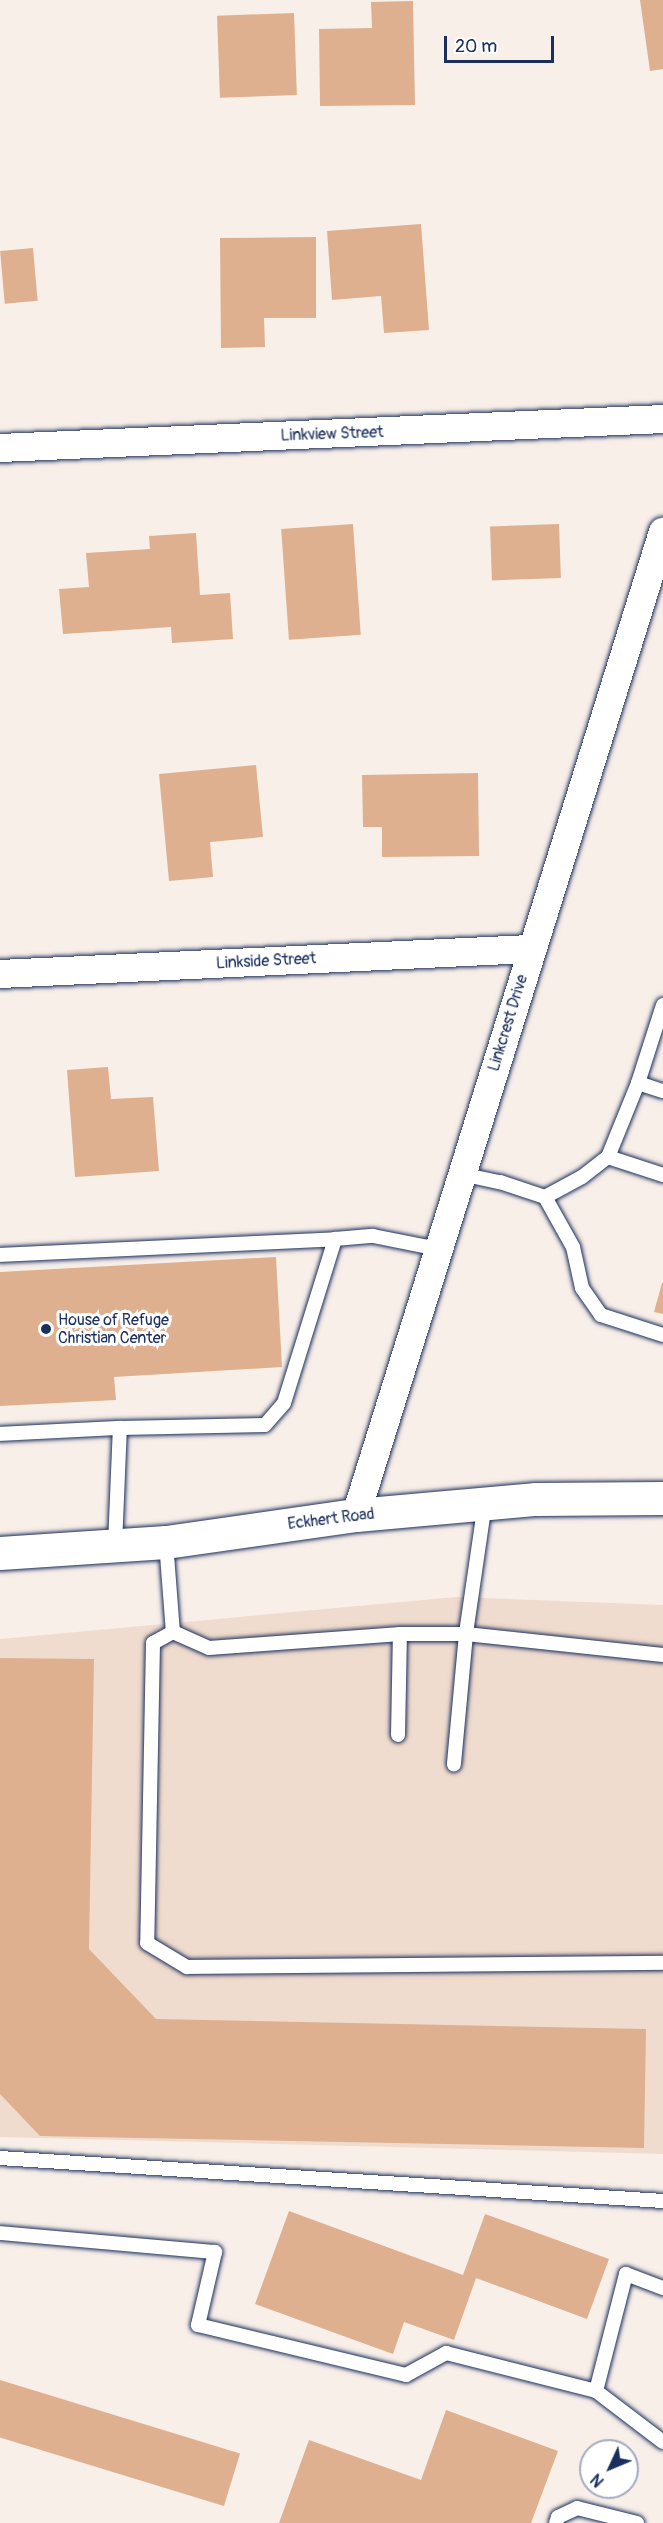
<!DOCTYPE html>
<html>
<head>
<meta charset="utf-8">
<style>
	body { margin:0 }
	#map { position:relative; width:663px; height:2523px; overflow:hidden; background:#f8efe9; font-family:Pangolin,sans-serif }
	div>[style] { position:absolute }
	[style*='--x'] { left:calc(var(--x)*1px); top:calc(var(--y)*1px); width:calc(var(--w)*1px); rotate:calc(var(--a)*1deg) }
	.built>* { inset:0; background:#f0dcce }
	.building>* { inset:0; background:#deb08f; transform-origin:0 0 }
	.roads { filter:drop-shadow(0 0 2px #1b2f5e) drop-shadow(0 0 2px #1b2f5e) }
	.lane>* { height:14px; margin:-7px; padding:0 7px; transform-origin:7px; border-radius:7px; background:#fff }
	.street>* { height:28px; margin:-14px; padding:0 14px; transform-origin:14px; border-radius:14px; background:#fff }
	.secondary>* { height:33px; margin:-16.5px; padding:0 16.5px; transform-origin:16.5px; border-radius:16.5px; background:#fff }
	.dots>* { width:16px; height:16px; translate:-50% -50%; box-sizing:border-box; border:3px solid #fff; border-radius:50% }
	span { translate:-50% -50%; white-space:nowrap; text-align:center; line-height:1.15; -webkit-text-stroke:6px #fff; paint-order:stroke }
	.street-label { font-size:16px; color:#1b2f5e }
	.poi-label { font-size:16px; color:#1b2f5e }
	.left { translate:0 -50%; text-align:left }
	.north { position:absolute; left:579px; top:2439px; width:60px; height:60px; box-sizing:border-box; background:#fff; border:2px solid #a4acbf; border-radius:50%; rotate:226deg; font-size:16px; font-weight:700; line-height:24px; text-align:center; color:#1b2f5e }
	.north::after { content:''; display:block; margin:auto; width:21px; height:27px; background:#1b2f5e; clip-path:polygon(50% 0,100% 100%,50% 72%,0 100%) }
	.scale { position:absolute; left:444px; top:36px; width:110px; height:27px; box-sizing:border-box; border:3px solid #1b2f5e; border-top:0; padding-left:8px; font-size:18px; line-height:21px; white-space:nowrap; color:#1b2f5e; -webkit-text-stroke:4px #fff; paint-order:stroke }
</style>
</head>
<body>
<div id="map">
	<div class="built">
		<div style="clip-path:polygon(456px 1597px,663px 1605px,663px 2154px,0 2137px,0 1639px)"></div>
	</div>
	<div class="building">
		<div style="clip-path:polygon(640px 0,663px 0,663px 69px,650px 71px)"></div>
		<div style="clip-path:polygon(413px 1px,415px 105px,320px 106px,319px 29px,372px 28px,371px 2px)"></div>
		<div style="left:294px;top:13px;width:82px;height:77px;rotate:88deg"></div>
		<div style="clip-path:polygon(421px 224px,429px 330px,384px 333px,381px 296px,332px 300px,327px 231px)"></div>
		<div style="clip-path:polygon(316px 237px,316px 318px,264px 318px,265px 347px,221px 348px,220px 238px)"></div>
		<div style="left:33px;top:248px;width:53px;height:33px;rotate:85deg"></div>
		<div style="left:353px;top:524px;width:111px;height:72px;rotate:86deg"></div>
		<div style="left:559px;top:524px;width:54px;height:69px;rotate:88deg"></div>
		<div style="clip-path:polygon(196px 533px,200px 595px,230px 593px,233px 639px,172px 643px,171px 627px,63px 634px,59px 589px,89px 587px,86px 553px,150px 549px,149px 536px)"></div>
		<div style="clip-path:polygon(256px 765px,263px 837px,210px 842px,213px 877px,169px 881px,159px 774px)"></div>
		<div style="clip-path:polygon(478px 773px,479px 856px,382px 857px,382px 827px,363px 827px,362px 775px)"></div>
		<div style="clip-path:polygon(108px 1067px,111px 1099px,153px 1097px,159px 1171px,75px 1177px,67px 1070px)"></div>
		<div style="clip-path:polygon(276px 1257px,282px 1367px,114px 1377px,116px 1400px,0 1406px,0 1272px)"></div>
		<div style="clip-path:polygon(662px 1283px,663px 1283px,663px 1314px,654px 1312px)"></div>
		<div style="clip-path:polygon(0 1658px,94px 1659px,89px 1949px,156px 2019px,646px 2029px,644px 2148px,40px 2136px,0 2094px)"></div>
		<div style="clip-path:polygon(289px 2211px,463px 2275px,485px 2214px,609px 2259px,587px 2319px,476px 2278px,454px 2340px,404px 2322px,393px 2354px,255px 2304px)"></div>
		<div style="left:0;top:2380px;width:251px;height:55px;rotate:17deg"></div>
		<div style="clip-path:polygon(446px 2410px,558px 2451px,531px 2523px,279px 2523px,309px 2440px,421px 2480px)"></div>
	</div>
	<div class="roads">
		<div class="lane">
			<div style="--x:638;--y:1083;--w:26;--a:18"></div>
			<div style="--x:608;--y:1157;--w:58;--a:18.1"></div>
			<div style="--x:461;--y:1174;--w:40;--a:12"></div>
			<div style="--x:500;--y:1182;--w:47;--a:18.4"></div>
			<div style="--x:545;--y:1197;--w:57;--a:60.8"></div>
			<div style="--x:573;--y:1247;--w:42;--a:77.6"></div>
			<div style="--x:582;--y:1288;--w:33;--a:55"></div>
			<div style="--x:601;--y:1315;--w:65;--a:17.9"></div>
			<div style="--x:545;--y:1197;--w:42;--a:-28.4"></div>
			<div style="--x:582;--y:1177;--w:33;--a:-38"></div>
			<div style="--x:608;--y:1157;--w:80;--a:-67.9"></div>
			<div style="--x:638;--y:1083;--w:82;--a:-72.2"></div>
			<div style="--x:0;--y:1255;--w:335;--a:-2.7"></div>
			<div style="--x:0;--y:1434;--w:120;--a:-2.9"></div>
			<div style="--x:485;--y:1503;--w:132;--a:98.3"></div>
			<div style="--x:466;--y:1634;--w:198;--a:6.1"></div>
			<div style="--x:166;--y:1542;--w:90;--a:85.6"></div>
			<div style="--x:173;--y:1632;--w:23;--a:151"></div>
			<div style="--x:153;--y:1643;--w:300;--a:91.1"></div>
			<div style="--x:147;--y:1943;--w:47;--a:31"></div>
			<div style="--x:187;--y:1967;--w:476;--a:-0.5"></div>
			<div style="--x:115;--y:1545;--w:117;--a:-87.6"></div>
			<div style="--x:120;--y:1428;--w:145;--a:-1.2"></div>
			<div style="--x:265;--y:1425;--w:29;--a:-49"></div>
			<div style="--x:284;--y:1403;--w:172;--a:-72.7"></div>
			<div style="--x:335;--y:1239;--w:38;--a:-5"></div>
			<div style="--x:373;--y:1236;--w:66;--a:11.3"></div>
			<div style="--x:173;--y:1632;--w:39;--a:24"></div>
			<div style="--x:209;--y:1648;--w:192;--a:-4.2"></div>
			<div style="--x:400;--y:1634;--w:66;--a:0"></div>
			<div style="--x:466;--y:1634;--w:131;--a:95.3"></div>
			<div style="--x:398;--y:1735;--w:101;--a:-88.9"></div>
			<div style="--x:0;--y:2158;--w:664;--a:3.71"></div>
			<div style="--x:0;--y:2233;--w:216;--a:5.1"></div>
			<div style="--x:215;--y:2252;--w:75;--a:103.1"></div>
			<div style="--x:198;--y:2325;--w:214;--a:13.5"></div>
			<div style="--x:406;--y:2375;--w:46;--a:-28.8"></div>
			<div style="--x:446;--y:2353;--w:155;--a:14.2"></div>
			<div style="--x:596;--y:2391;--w:84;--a:37.3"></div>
			<div style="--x:596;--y:2391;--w:121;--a:-75.6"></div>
			<div style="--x:626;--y:2274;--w:40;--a:21"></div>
			<div style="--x:556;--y:2523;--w:6;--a:-72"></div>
			<div style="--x:558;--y:2517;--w:21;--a:-25"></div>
			<div style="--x:577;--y:2508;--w:62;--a:14"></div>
		</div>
		<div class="street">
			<div style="--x:0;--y:448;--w:664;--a:-2.5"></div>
			<div style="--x:0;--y:974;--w:532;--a:-2.7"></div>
			<div style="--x:356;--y:1515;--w:1030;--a:-72.66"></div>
		</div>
		<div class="secondary">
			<div style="--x:0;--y:1553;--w:166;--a:-3.8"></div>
			<div style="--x:166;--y:1542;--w:192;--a:-8.1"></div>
			<div style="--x:356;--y:1515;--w:181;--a:-5.1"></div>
			<div style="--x:536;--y:1499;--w:127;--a:-0.5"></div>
		</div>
	</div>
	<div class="dots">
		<div style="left:46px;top:1329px;background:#1b2f5e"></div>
	</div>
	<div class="street-label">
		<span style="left:332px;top:434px;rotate:-2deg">Linkview Street</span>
		<span style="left:266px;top:961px;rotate:-3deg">Linkside Street</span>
		<span style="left:508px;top:1023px;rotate:-73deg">Linkcrest Drive</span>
		<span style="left:331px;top:1519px;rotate:-7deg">Eckhert Road</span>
	</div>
	<div class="poi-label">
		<span class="left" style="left:58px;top:1329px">House of Refuge<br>Christian Center</span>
	</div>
	<div class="north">N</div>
	<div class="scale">20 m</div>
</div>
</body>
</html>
